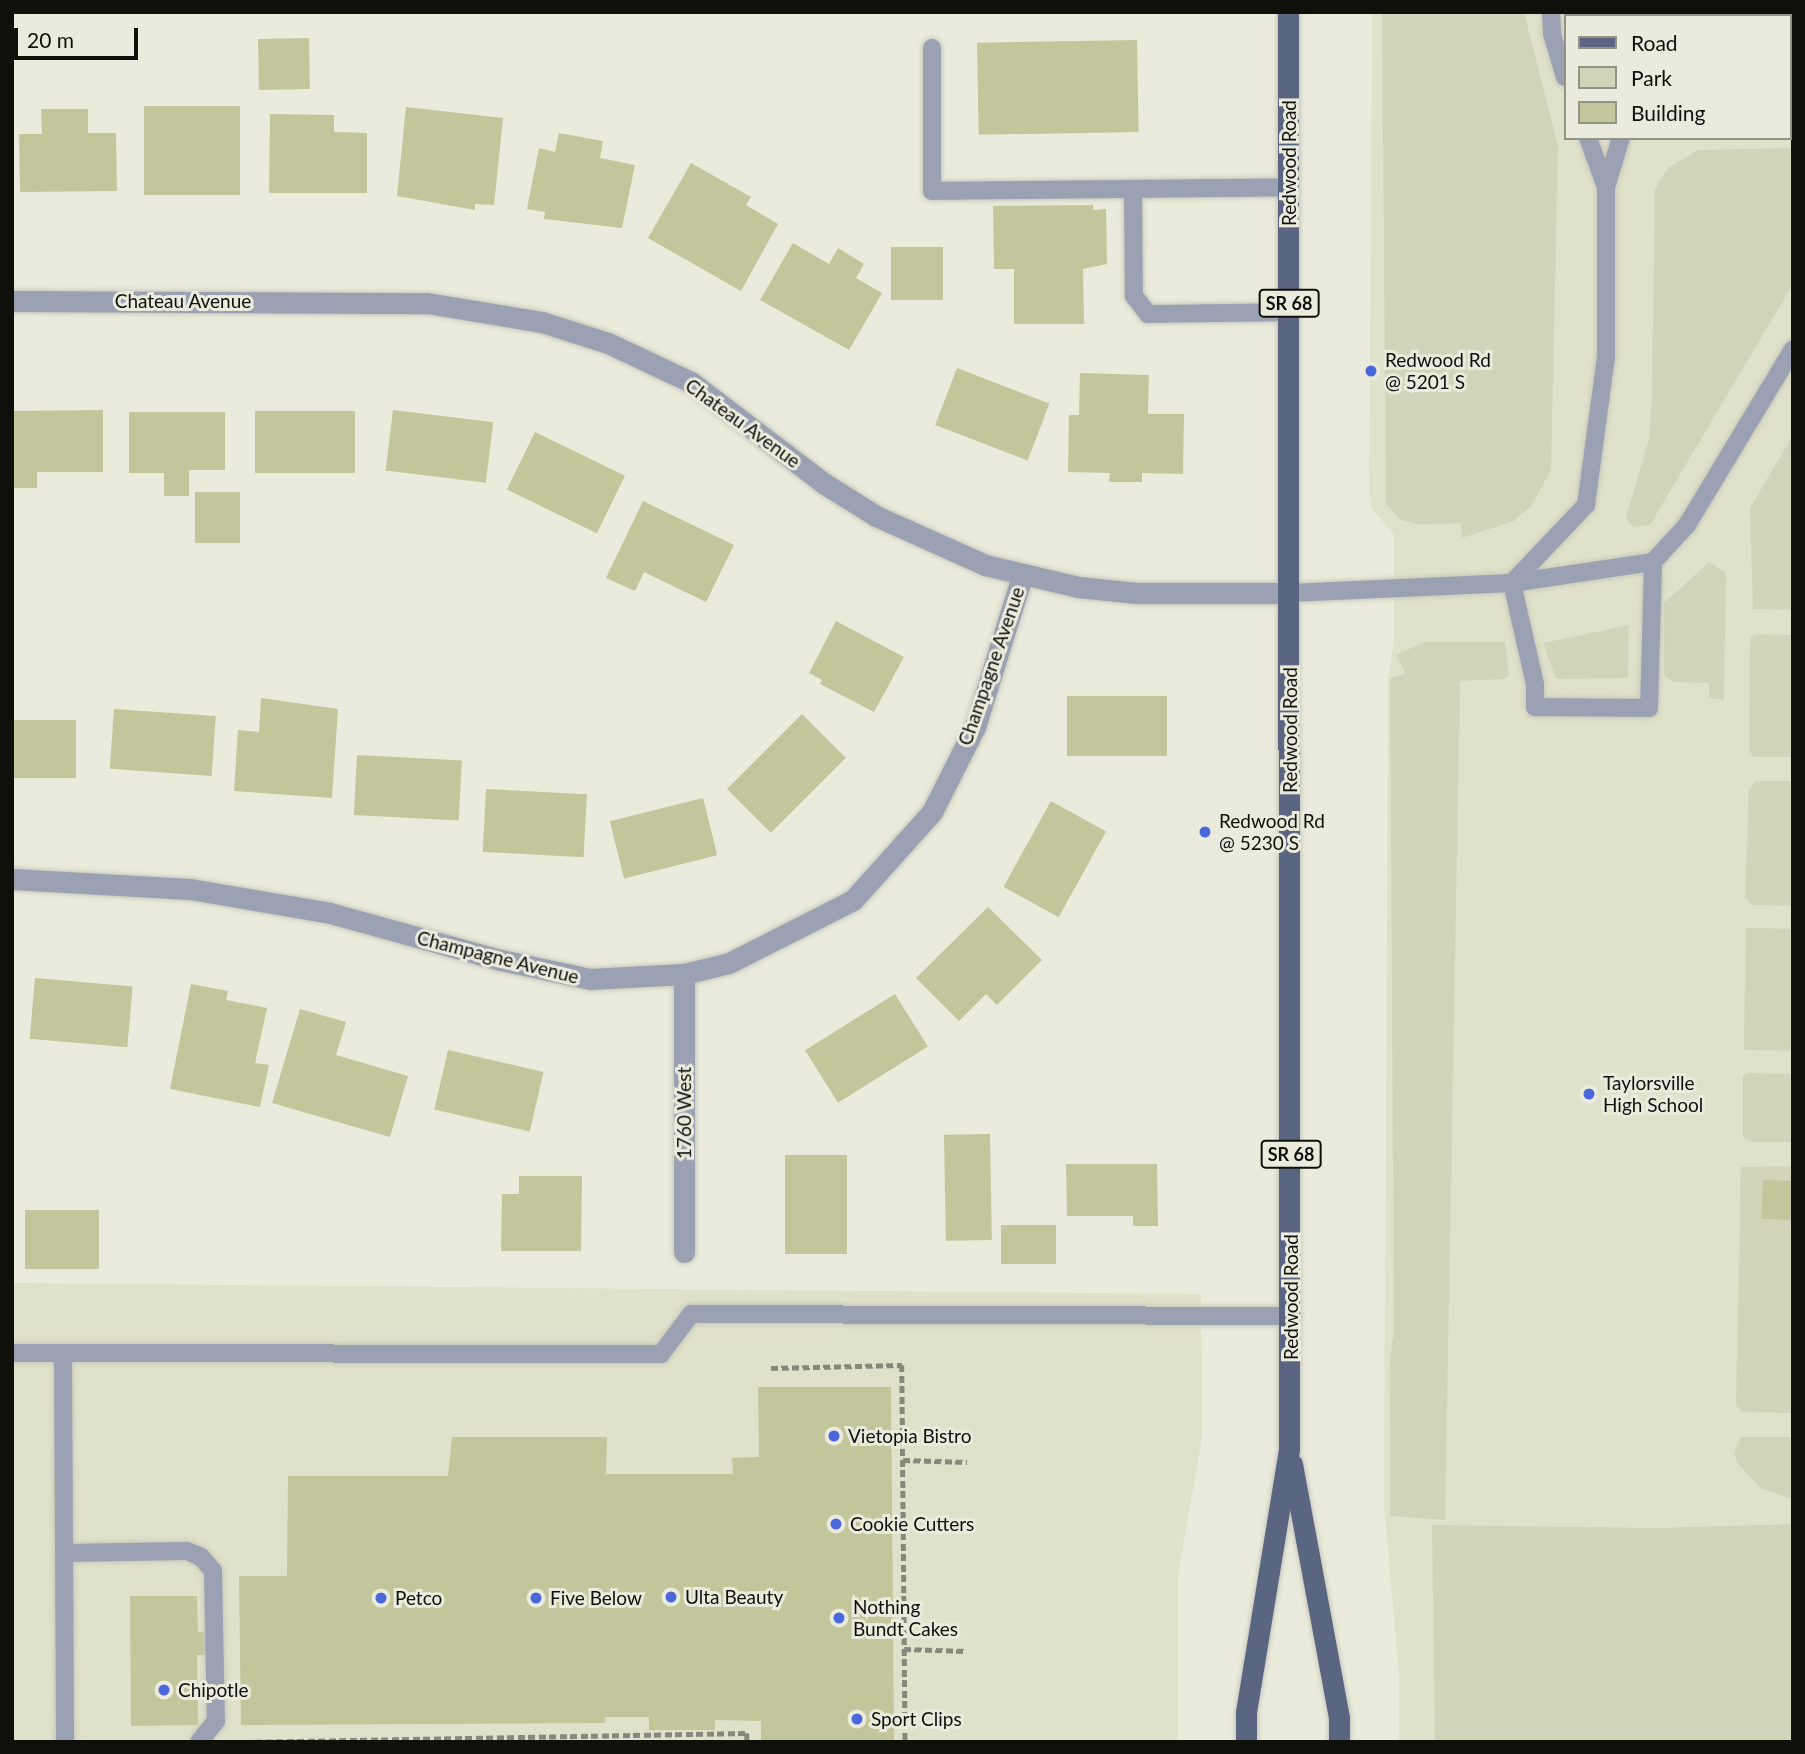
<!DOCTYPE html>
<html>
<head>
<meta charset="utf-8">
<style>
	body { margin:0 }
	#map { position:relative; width:1805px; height:1754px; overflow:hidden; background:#eaebdc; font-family:Lato,sans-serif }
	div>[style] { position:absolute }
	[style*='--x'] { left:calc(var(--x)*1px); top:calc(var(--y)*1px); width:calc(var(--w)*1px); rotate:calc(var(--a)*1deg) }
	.built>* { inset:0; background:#e0e1ca }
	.green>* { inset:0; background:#d2d4ba; transform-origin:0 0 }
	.building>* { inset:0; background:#c3c59a; transform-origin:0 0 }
	.path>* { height:4.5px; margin-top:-2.25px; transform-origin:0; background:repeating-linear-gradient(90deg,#87877d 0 7px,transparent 0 10.5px) }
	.roads { filter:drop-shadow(0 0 2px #c7c8bb) drop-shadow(0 0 2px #c7c8bb) }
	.lane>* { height:18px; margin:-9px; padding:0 9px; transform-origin:9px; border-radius:9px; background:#9aa1b2 }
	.street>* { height:21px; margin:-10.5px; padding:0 10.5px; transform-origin:10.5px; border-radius:10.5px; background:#9aa1b2 }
	.primary>* { height:21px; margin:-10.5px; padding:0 10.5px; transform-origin:10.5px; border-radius:10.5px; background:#5a6582 }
	.dots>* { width:19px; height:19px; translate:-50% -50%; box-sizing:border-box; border:4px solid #eaebdc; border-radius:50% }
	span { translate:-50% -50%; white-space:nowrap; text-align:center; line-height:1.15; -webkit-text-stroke:6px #eaebdc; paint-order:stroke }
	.shield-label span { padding:2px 5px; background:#eaebdc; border:2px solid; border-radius:5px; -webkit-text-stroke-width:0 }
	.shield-label { font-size:18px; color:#10100b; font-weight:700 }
	.street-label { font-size:19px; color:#10100b }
	.poi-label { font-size:19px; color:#10100b }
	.left { translate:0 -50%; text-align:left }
	.frame { position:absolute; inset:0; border:14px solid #10100b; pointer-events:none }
	.legend { position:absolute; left:1564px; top:14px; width:228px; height:126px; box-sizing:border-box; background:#eaebdc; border:2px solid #939388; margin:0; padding:9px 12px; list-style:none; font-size:21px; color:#10100b }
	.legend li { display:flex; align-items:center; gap:14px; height:35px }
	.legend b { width:35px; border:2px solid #939388 }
	.scale { position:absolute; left:14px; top:28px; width:124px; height:32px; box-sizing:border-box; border:4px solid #10100b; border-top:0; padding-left:9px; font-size:21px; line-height:24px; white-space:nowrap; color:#10100b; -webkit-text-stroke:5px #eaebdc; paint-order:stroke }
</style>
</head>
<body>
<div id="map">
	<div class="built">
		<div style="clip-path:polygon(evenodd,1372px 12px,1793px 12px,1793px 1742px,1399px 1742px,1399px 1673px,1384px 1506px,1388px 681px,1394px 640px,1394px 535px,1372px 509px,1369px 494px,1372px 12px,1565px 16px,1789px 16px,1789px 138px,1565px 138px,1565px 16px)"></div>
		<div style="clip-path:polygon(12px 1283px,1201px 1294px,1202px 1438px,1178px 1576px,1178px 1742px,12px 1742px)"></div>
	</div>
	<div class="green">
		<div style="clip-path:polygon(1382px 12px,1524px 12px,1558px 146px,1551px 470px,1531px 506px,1514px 521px,1462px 538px,1461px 523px,1421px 525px,1401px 520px,1386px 504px)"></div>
		<div style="clip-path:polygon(1793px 148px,1793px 284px,1650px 525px,1632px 527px,1626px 517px,1649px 439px,1652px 394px,1655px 189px,1668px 168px,1698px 150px)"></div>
		<div style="clip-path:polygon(1793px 435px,1793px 610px,1753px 609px,1750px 508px)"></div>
		<div style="clip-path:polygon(1709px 562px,1726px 573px,1724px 700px,1709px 698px,1709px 683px,1673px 682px,1664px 675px,1664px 603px)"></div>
		<div style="clip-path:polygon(1629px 625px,1628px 678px,1556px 679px,1543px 643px)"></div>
		<div style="clip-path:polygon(1755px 634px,1793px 635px,1793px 757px,1754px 757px,1749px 751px,1750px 638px)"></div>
		<div style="clip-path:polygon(1424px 642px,1505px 642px,1509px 675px,1505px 679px,1460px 681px,1445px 1520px,1390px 1516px,1390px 1360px,1394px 1332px,1390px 678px,1406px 674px,1396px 655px)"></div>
		<div style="clip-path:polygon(1756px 781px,1793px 781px,1793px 906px,1752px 905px,1745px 898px,1749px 790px)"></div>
		<div style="left:1746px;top:928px;width:47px;height:122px;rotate:1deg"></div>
		<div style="clip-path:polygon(1747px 1073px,1793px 1074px,1793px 1142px,1753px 1142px,1743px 1137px,1743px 1076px)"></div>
		<div style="clip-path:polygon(1793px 1166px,1793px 1413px,1742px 1412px,1736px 1405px,1741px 1167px)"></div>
		<div style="clip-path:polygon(1741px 1437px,1793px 1437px,1793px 1499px,1762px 1489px,1738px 1464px,1734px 1453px)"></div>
		<div style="clip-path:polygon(1793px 1524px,1793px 1742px,1435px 1742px,1432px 1525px,1658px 1528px)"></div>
	</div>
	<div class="building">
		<div style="left:309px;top:38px;width:51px;height:51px;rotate:89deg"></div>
		<div style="left:1137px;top:40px;width:92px;height:160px;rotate:89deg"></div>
		<div style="left:144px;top:106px;width:96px;height:89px"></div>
		<div style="clip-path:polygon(406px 107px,503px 118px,494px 205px,475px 204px,475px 210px,397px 196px)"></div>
		<div style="clip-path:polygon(41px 109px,88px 109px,88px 133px,116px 133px,117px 191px,20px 192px,19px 134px,42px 134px)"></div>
		<div style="clip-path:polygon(270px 114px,334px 115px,334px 132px,367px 133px,367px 193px,269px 193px)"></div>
		<div style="clip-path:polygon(559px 133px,603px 141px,600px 158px,635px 165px,622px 228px,544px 219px,545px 212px,527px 209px,539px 148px,555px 152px)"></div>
		<div style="clip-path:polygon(691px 163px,751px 197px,746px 205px,778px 224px,741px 291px,648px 238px)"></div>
		<div style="clip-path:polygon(1093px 205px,1093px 210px,1106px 209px,1107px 264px,1083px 269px,1084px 324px,1014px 324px,1014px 269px,994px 269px,993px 206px)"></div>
		<div style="clip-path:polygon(793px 243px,829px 264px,838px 248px,864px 264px,856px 278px,882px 293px,849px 350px,760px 300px)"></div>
		<div style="left:891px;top:247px;width:52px;height:53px"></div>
		<div style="left:957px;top:368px;width:99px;height:61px;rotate:21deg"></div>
		<div style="clip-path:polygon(1080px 373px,1149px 375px,1148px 414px,1184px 414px,1183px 474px,1142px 473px,1142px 482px,1109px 482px,1110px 473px,1068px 472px,1069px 415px,1079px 415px)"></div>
		<div style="clip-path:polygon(103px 410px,103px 472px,37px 472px,37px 488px,12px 488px,12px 411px)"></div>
		<div style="left:393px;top:410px;width:101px;height:61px;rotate:7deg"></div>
		<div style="left:255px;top:411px;width:100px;height:62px"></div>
		<div style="clip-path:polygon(129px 412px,225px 412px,225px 470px,189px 470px,189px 496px,164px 496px,164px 473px,129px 473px)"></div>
		<div style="left:535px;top:432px;width:100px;height:64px;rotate:26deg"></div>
		<div style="left:195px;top:492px;width:45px;height:51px"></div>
		<div style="clip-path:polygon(643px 501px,734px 545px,706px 602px,644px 572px,635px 591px,606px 578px)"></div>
		<div style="clip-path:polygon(836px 621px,904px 657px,874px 712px,820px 684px,822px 680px,809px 673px)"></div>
		<div style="left:1067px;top:696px;width:100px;height:60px"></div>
		<div style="clip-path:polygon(261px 698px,338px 709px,332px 798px,234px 791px,238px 730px,259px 732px)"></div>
		<div style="left:114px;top:709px;width:102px;height:60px;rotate:4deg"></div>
		<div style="left:802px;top:714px;width:62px;height:106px;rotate:45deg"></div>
		<div style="left:12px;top:720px;width:64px;height:58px"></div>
		<div style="left:357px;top:755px;width:105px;height:60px;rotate:3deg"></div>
		<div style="left:486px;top:789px;width:101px;height:63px;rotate:3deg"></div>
		<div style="left:703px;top:798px;width:59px;height:96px;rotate:76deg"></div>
		<div style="left:1051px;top:801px;width:63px;height:98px;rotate:29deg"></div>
		<div style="clip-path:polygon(988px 907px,1042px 960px,997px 1005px,986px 994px,959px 1021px,916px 978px)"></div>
		<div style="left:35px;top:978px;width:98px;height:61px;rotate:5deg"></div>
		<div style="clip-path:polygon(191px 984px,228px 991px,226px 1000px,267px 1008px,255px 1063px,269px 1065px,260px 1107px,170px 1089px)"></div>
		<div style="left:895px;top:994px;width:62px;height:106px;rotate:58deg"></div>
		<div style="clip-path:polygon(300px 1009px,346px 1022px,336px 1055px,408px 1076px,390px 1137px,272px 1103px)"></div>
		<div style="left:448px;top:1050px;width:98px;height:61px;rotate:13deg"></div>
		<div style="left:990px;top:1134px;width:106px;height:46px;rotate:89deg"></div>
		<div style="left:785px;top:1155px;width:62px;height:99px"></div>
		<div style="clip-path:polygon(1066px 1164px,1157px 1164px,1158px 1226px,1133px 1226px,1133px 1216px,1067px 1216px)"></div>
		<div style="clip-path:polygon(519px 1176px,582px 1176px,581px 1251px,501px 1251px,502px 1194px,519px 1194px)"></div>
		<div style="left:1763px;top:1180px;width:30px;height:39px;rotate:2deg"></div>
		<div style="left:25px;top:1210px;width:74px;height:59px"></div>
		<div style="left:1001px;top:1225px;width:55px;height:39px"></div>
		<div style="clip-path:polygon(758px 1387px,891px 1387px,894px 1742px,761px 1742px,761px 1721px,715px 1720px,715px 1730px,649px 1730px,649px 1717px,605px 1717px,605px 1723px,241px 1725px,239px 1576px,287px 1576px,288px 1476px,448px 1476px,452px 1437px,607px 1437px,606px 1474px,733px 1474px,732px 1458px,759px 1457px)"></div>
		<div style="clip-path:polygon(130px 1596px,197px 1596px,198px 1632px,206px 1632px,206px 1655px,197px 1655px,198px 1725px,131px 1726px)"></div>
	</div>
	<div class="path">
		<div style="--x:771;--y:1368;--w:131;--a:-1.3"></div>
		<div style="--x:902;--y:1365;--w:377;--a:89.5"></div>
		<div style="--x:903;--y:1460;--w:64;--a:1.8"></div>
		<div style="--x:904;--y:1649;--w:63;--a:1.8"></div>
		<div style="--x:245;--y:1742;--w:502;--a:-1.03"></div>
		<div style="--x:747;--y:1733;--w:9;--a:90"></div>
	</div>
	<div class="roads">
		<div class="lane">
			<div style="--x:1551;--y:12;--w:22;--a:87"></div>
			<div style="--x:1552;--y:34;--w:45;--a:73.2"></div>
			<div style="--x:932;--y:48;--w:143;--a:90"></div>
			<div style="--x:932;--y:191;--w:357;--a:-0.6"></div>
			<div style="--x:1789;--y:83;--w:4;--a:0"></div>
			<div style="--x:1588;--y:138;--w:52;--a:69.8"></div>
			<div style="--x:1133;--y:189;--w:107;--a:89.5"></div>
			<div style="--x:1134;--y:296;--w:23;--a:52"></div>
			<div style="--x:1148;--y:314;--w:141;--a:-0.8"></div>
			<div style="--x:1512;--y:583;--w:108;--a:-46.5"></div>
			<div style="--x:1586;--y:505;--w:148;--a:-82.3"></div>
			<div style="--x:1606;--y:358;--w:171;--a:-90"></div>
			<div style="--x:1606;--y:187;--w:51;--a:-73"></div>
			<div style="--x:1512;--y:583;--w:104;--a:77.2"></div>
			<div style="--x:1535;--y:684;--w:23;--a:90"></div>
			<div style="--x:1535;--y:707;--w:114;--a:0.5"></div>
			<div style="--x:1649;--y:708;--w:146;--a:-88.4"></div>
			<div style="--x:1290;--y:593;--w:222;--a:-2.6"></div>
			<div style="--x:1512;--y:583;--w:143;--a:-8.5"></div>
			<div style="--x:1653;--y:562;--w:50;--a:-47.4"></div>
			<div style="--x:1687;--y:525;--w:205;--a:-58.9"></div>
			<div style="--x:12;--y:1353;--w:649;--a:0.09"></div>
			<div style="--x:661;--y:1354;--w:50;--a:-53.1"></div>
			<div style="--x:691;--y:1314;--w:601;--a:0.19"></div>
			<div style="--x:63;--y:1353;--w:389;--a:89.7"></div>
			<div style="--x:65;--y:1553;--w:122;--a:-0.9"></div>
			<div style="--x:187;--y:1551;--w:15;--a:23"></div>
			<div style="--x:201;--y:1557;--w:18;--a:49"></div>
			<div style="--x:213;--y:1571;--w:150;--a:88.9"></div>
			<div style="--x:216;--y:1721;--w:27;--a:129"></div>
		</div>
		<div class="street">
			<div style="--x:12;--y:301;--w:415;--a:0.3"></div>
			<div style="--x:427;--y:303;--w:117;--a:9.4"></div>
			<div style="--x:542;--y:322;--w:69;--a:17.7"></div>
			<div style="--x:608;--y:343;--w:92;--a:25.2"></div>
			<div style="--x:691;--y:382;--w:168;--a:37.3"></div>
			<div style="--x:825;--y:484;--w:60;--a:32.1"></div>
			<div style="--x:876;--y:516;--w:120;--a:24.2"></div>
			<div style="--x:985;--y:565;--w:96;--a:13.3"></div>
			<div style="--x:1078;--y:587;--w:59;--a:5.8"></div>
			<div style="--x:1137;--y:593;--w:153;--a:0"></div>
			<div style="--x:12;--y:879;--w:178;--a:3.2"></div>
			<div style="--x:190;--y:889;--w:142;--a:9.7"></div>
			<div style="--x:330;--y:913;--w:177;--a:15.4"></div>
			<div style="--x:501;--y:960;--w:91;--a:12.1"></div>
			<div style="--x:590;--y:979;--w:94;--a:-3"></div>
			<div style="--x:684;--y:974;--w:46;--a:-13.7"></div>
			<div style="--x:729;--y:963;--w:139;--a:-26.9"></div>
			<div style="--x:853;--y:900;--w:118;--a:-48.1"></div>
			<div style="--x:932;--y:812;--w:95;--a:-63.2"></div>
			<div style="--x:975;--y:727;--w:158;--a:-72.7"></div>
			<div style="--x:684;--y:974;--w:278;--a:90"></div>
		</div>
		<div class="primary">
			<div style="--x:1292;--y:1464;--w:258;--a:79.5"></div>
			<div style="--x:1339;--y:1718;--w:24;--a:90"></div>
			<div style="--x:1246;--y:1742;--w:30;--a:-90"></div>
			<div style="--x:1246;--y:1712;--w:267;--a:-80.7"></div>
			<div style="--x:1289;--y:1448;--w:1436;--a:-90.04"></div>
		</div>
	</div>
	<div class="dots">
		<div style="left:1371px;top:371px;background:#4a67db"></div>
		<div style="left:1205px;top:832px;background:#4a67db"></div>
		<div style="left:1589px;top:1094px;background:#4a67db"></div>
		<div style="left:834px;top:1436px;background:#4a67db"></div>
		<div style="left:836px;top:1524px;background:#4a67db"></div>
		<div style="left:671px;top:1597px;background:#4a67db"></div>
		<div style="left:381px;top:1598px;background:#4a67db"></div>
		<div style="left:536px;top:1598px;background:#4a67db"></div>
		<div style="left:839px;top:1618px;background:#4a67db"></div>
		<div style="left:164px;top:1690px;background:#4a67db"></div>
		<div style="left:857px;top:1719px;background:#4a67db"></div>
	</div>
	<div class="shield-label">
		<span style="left:1289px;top:303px">SR 68</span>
		<span style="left:1291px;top:1154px">SR 68</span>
	</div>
	<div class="street-label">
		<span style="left:1289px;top:163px;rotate:-90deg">Redwood Road</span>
		<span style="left:183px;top:301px">Chateau Avenue</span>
		<span style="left:743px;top:423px;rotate:36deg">Chateau Avenue</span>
		<span style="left:991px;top:666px;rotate:-71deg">Champagne Avenue</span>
		<span style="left:1290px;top:730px;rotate:-90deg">Redwood Road</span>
		<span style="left:498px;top:957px;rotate:14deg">Champagne Avenue</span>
		<span style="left:684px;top:1113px;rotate:-90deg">1760 West</span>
		<span style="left:1291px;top:1297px;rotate:-90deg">Redwood Road</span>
	</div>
	<div class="poi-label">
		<span class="left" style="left:1385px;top:371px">Redwood Rd<br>@ 5201 S</span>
		<span class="left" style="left:1219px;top:832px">Redwood Rd<br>@ 5230 S</span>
		<span class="left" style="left:1603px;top:1094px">Taylorsville<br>High School</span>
		<span class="left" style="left:848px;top:1436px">Vietopia Bistro</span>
		<span class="left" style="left:850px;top:1524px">Cookie Cutters</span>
		<span class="left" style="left:685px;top:1597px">Ulta Beauty</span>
		<span class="left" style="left:395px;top:1598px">Petco</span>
		<span class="left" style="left:550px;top:1598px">Five Below</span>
		<span class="left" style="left:853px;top:1618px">Nothing<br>Bundt Cakes</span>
		<span class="left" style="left:178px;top:1690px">Chipotle</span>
		<span class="left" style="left:871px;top:1719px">Sport Clips</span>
	</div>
	<div class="frame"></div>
	<ul class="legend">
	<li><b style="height:9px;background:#5a6582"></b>Road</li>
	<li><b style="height:19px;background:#d2d4ba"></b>Park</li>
	<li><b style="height:19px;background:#c3c59a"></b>Building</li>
	</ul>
	<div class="scale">20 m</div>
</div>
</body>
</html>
